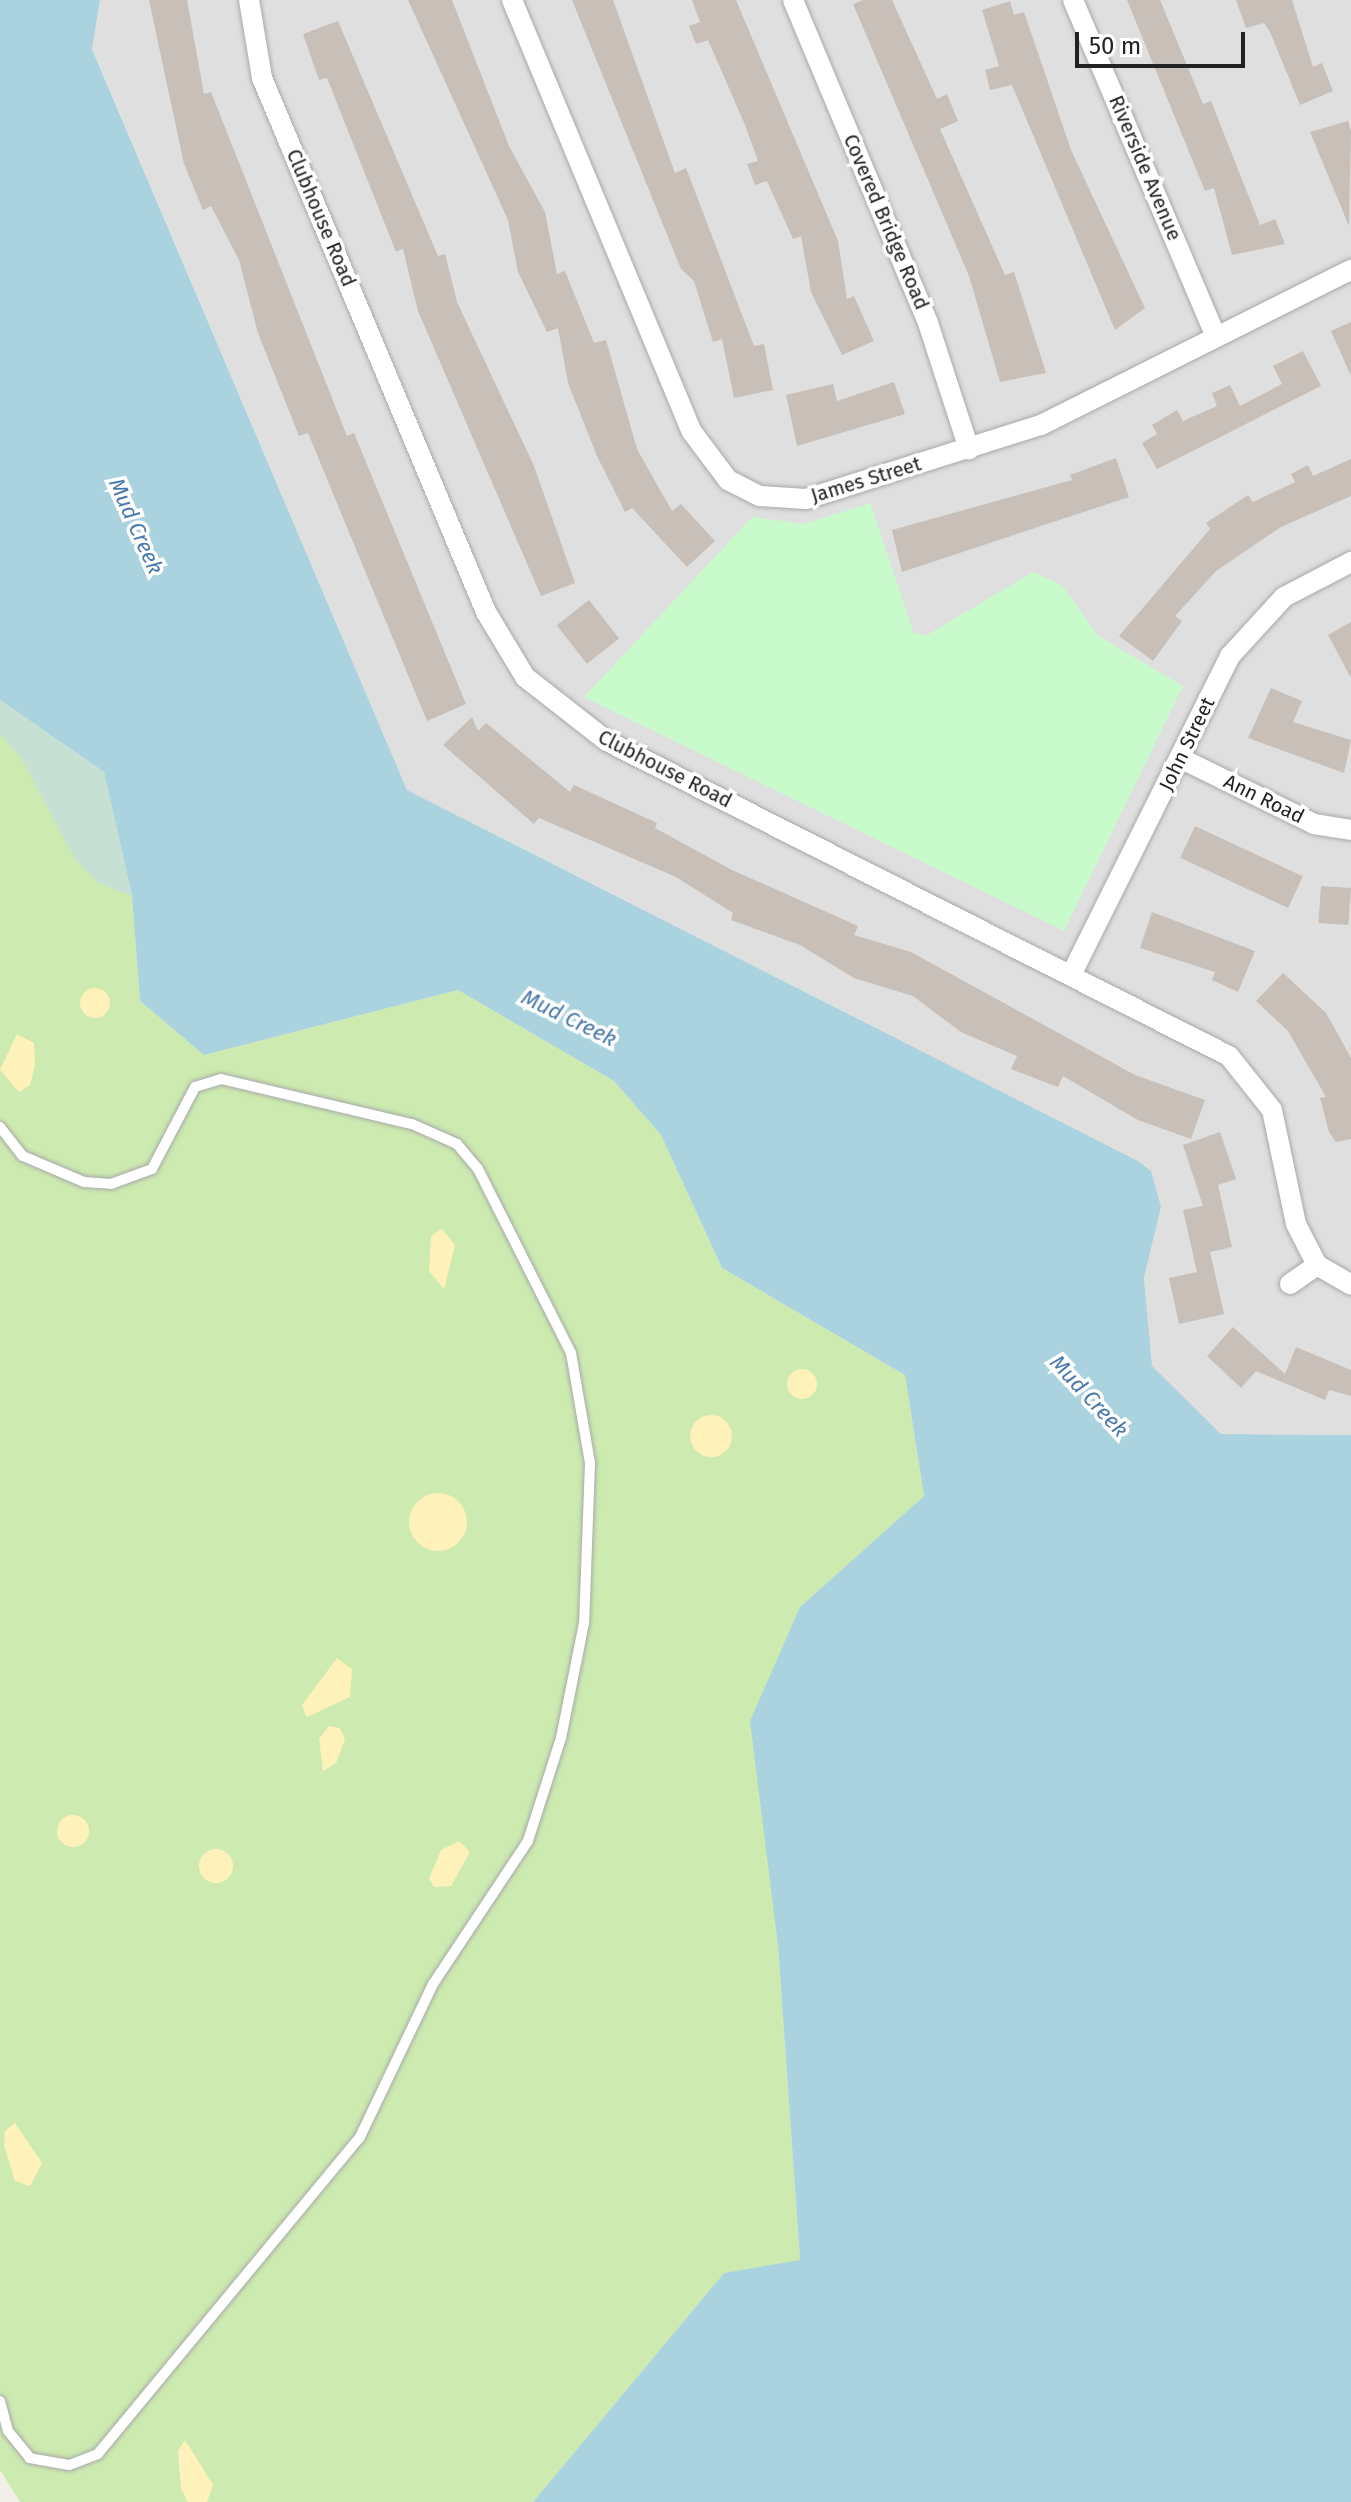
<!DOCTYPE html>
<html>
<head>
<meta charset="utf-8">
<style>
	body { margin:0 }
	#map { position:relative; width:1351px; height:2502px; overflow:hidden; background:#f2efe9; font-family:"Fira Sans",sans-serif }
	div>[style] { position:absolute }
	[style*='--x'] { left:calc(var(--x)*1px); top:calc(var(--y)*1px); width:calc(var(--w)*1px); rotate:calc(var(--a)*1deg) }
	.residential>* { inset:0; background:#e0dfdf }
	.grass>* { inset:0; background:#cdebb0 }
	.wetland>* { inset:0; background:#c6e0d4 }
	.sand>* { inset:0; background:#fff1ba }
	.round { border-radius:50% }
	.park>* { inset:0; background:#c8facc }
	.water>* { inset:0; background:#aad3df }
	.building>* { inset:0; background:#c7bfb8; transform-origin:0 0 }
	.roads { filter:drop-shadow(0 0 2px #a9a9a9) drop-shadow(0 0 2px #a9a9a9) }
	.service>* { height:10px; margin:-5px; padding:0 5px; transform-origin:5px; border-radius:5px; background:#fff }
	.minor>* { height:20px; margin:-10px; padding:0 10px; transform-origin:10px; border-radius:10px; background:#fff }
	span { translate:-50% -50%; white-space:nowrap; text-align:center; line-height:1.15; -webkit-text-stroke:7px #fff; paint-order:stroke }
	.street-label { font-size:20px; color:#222 }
	.water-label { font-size:22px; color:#4a7aab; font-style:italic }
	.scale { position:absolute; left:1075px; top:32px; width:170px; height:36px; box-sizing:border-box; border:4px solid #222; border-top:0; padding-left:10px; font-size:24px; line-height:28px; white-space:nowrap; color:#222; -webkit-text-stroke:6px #fff; paint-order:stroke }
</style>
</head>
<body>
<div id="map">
	<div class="residential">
		<div style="clip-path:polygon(100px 0,1351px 0,1351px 1435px,1221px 1434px,1151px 1366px,1144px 1278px,1161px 1207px,1138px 1161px,407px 790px,92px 48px)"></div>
	</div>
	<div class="grass">
		<div style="clip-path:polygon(0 700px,132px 896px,140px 1001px,204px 1055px,458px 990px,614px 1081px,661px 1135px,722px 1268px,905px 1375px,924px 1496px,800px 1607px,778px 1945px,800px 2261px,724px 2273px,533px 2502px,20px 2502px,0 2470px)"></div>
	</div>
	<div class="wetland">
		<div style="clip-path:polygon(0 700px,104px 772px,132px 896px,98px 883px,75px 859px,21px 758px,0 734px)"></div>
	</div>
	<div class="sand">
		<div class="round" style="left:80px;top:988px;width:30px;height:30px"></div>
		<div style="clip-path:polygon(17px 1034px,34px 1043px,35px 1065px,30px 1085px,19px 1092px,0 1070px)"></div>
		<div style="clip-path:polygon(442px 1229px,455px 1245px,444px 1289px,429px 1271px,431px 1236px)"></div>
		<div class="round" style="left:787px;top:1369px;width:30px;height:30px"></div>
		<div class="round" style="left:690px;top:1415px;width:42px;height:42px"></div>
		<div class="round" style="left:409px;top:1493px;width:58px;height:58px"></div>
		<div style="clip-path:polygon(337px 1658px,352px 1669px,350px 1697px,307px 1717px,302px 1705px)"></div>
		<div style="clip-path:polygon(329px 1726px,340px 1728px,345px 1739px,336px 1763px,323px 1771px,319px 1739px)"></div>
		<div class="round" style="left:57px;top:1815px;width:32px;height:32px"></div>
		<div style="clip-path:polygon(459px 1841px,470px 1852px,451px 1886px,434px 1887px,429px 1879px,441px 1850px)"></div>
		<div class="round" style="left:199px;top:1849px;width:34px;height:34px"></div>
		<div style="clip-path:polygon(15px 2123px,42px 2163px,30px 2186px,15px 2181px,4px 2145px,5px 2131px)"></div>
		<div style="clip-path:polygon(185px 2440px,213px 2485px,207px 2502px,188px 2502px,181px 2489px,178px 2451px)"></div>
	</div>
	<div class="park">
		<div style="clip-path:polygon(870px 503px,914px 633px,927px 635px,1033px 572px,1062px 585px,1098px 636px,1183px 686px,1064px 931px,584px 697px,752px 517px,804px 524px)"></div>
	</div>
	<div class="water">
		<div style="clip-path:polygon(0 0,100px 0,92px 49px,407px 790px,1138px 1161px,1151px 1171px,1161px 1207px,1144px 1278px,1152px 1366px,1221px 1434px,1351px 1435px,1351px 2502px,533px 2502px,724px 2273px,800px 2260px,778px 1945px,750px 1721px,800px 1607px,924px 1496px,905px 1375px,722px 1268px,661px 1135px,614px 1081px,458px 990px,204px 1055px,140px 1001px,132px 896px,104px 772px,0 700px)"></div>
	</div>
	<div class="building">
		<div style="clip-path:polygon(149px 0,187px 0,204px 94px,211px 92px,347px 436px,354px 433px,466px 704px,427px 721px,308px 433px,299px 436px,258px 333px,239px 260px,211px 206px,203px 210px,184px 164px)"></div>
		<div style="clip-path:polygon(408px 0,452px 0,509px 146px,545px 212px,557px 274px,565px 271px,594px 343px,606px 340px,637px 449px,672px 511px,681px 504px,715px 541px,687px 567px,632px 508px,625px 512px,597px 456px,568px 383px,558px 328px,547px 332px,518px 272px,508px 220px)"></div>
		<div style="clip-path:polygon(572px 0,613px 0,675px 173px,686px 168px,754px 346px,764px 344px,773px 390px,734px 398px,722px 339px,713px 342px,694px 281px,681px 269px)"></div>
		<div style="clip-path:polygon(692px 0,736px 0,838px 241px,847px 299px,854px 296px,874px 341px,842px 355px,811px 292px,801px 236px,793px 239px,767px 181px,755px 185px,747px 164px,758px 161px,745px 125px,708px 40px,696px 44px,689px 26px,700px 22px)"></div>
		<div style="clip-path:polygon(863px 0,892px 0,937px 99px,947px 94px,958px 121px,940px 129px,1005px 275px,1014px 272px,1046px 373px,1000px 382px,969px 276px,853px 4px)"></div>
		<div style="clip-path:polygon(1127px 0,1160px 0,1203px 104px,1211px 101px,1260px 225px,1275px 219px,1285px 244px,1232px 255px,1214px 188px,1205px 191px)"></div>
		<div style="clip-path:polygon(1236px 0,1292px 0,1313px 67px,1322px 63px,1333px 91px,1300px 105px,1270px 32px,1264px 23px,1246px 28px)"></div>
		<div style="clip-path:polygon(1010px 1px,1014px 15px,1024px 12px,1071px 150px,1145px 308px,1115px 330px,1012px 85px,990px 90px,985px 70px,999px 66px,982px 10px)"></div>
		<div style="clip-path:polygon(338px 21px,438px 256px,445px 254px,457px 302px,534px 466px,575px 583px,541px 596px,418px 311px,403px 249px,396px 252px,327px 78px,319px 80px,303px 34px)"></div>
		<div style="clip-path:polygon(1348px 121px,1351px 131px,1349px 226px,1310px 132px)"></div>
		<div style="clip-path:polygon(1351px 322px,1351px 376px,1331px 331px)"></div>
		<div style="clip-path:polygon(1303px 351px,1321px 386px,1157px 469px,1142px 443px,1157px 434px,1152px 425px,1177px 410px,1183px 421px,1217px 406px,1212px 393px,1230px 385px,1240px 406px,1282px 384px,1273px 366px)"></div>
		<div style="clip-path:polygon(894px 382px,905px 414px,797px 446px,786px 395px,833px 384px,837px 401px)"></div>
		<div style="clip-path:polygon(1116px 458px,1129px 497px,902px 572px,892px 530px,1072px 480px,1070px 475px)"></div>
		<div style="clip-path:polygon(1351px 459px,1351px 496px,1281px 527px,1216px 571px,1175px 616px,1182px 621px,1153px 661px,1119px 636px,1210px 529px,1206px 523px,1248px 495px,1253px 502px,1295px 482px,1291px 474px,1308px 465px,1313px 476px)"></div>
		<div style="left:589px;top:600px;width:49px;height:41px;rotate:52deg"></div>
		<div style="clip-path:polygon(1351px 622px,1351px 678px,1328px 635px)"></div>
		<div style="clip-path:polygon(1271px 688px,1302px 701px,1293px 722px,1351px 740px,1344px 773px,1248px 738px)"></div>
		<div style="clip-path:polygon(472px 717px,478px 731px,486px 723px,570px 792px,574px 785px,657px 823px,655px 828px,732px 870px,858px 926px,854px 935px,911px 952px,1135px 1075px,1205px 1100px,1191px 1139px,1138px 1120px,1063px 1076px,1058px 1087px,1011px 1069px,1017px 1056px,961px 1032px,913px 996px,854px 978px,800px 945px,731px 920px,733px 913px,676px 877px,539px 818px,534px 824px,443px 745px)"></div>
		<div style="left:1195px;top:826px;width:119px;height:35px;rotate:25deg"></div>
		<div style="left:1321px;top:886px;width:30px;height:37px;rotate:4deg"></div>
		<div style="clip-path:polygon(1152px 912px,1255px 951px,1238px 992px,1212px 980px,1215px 972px,1140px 948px)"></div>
		<div style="clip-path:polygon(1283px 973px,1326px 1013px,1351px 1058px,1351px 1139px,1336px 1142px,1329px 1132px,1320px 1098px,1326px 1097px,1288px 1031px,1256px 1001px)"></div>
		<div style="clip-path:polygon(1220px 1132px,1236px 1179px,1218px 1185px,1232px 1247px,1210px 1252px,1224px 1314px,1179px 1324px,1169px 1278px,1197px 1272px,1183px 1210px,1203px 1206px,1183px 1145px)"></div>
		<div style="clip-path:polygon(1233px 1327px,1285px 1374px,1296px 1347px,1351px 1370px,1351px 1396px,1329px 1390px,1325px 1400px,1256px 1371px,1241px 1388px,1207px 1356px)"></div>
	</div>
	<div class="roads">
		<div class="service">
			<div style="--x:0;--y:1127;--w:37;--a:52"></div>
			<div style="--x:23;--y:1156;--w:66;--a:23.1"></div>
			<div style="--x:84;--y:1182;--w:27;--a:4"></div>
			<div style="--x:111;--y:1184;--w:44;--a:-20.1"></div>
			<div style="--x:152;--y:1169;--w:93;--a:-62.3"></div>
			<div style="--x:195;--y:1087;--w:27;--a:-17"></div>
			<div style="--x:221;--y:1079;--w:196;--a:13.3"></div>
			<div style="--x:412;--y:1124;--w:49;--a:24"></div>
			<div style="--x:457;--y:1144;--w:33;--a:50"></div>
			<div style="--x:478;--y:1169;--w:206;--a:63.2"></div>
			<div style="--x:571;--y:1353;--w:112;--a:80.2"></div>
			<div style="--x:590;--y:1463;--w:160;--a:92.1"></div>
			<div style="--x:584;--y:1623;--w:117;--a:101.3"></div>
			<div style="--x:561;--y:1738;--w:108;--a:107.8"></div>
			<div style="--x:528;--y:1841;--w:172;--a:123.6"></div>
			<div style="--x:433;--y:1984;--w:170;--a:115.5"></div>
			<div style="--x:360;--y:2137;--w:411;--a:129.6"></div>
			<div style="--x:98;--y:2454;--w:31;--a:159"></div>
			<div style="--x:69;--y:2465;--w:40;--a:-170"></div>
			<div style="--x:30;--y:2458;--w:35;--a:-129"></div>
			<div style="--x:8;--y:2431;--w:31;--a:-105"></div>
		</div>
		<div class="minor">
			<div style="--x:249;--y:0;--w:79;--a:80.5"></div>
			<div style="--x:262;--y:78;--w:579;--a:67.24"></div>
			<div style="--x:486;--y:612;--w:76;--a:59"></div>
			<div style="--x:525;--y:677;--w:104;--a:38"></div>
			<div style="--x:607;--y:741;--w:697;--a:26.86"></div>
			<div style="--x:1229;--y:1056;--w:69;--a:51.5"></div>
			<div style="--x:1272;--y:1110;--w:116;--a:78.1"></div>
			<div style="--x:1296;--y:1224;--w:46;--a:62.9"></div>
			<div style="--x:1317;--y:1265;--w:39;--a:30"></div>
			<div style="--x:512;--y:0;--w:468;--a:67.4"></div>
			<div style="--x:692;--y:432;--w:60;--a:53.1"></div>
			<div style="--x:728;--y:480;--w:36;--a:27"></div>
			<div style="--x:760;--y:496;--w:46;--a:3.7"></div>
			<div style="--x:806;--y:499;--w:246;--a:-17.5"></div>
			<div style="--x:1041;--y:425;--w:347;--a:-26.6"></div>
			<div style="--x:793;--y:0;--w:350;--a:67.3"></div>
			<div style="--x:928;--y:323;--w:133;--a:72"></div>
			<div style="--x:1073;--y:0;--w:366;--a:67"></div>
			<div style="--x:1180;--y:758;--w:149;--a:26.2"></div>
			<div style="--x:1314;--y:824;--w:37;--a:9"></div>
			<div style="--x:1073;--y:971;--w:352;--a:-63.5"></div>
			<div style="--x:1230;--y:656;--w:80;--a:-47.5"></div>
			<div style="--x:1284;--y:597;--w:76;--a:-27.6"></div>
			<div style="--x:1290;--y:1284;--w:33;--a:-35"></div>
		</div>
	</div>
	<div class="street-label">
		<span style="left:1145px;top:168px;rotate:67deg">Riverside Avenue</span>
		<span style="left:321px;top:218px;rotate:67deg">Clubhouse Road</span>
		<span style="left:886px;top:222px;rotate:67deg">Covered Bridge Road</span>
		<span style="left:866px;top:480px;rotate:-17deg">James Street</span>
		<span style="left:1187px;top:744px;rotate:-64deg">John Street</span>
		<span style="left:665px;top:769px;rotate:27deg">Clubhouse Road</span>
		<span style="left:1264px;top:799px;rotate:26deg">Ann Road</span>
	</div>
	<div class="water-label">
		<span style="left:136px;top:526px;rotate:66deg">Mud Creek</span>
		<span style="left:569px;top:1018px;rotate:26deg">Mud Creek</span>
		<span style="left:1089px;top:1396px;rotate:47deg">Mud Creek</span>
	</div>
	<div class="scale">50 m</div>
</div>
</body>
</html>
